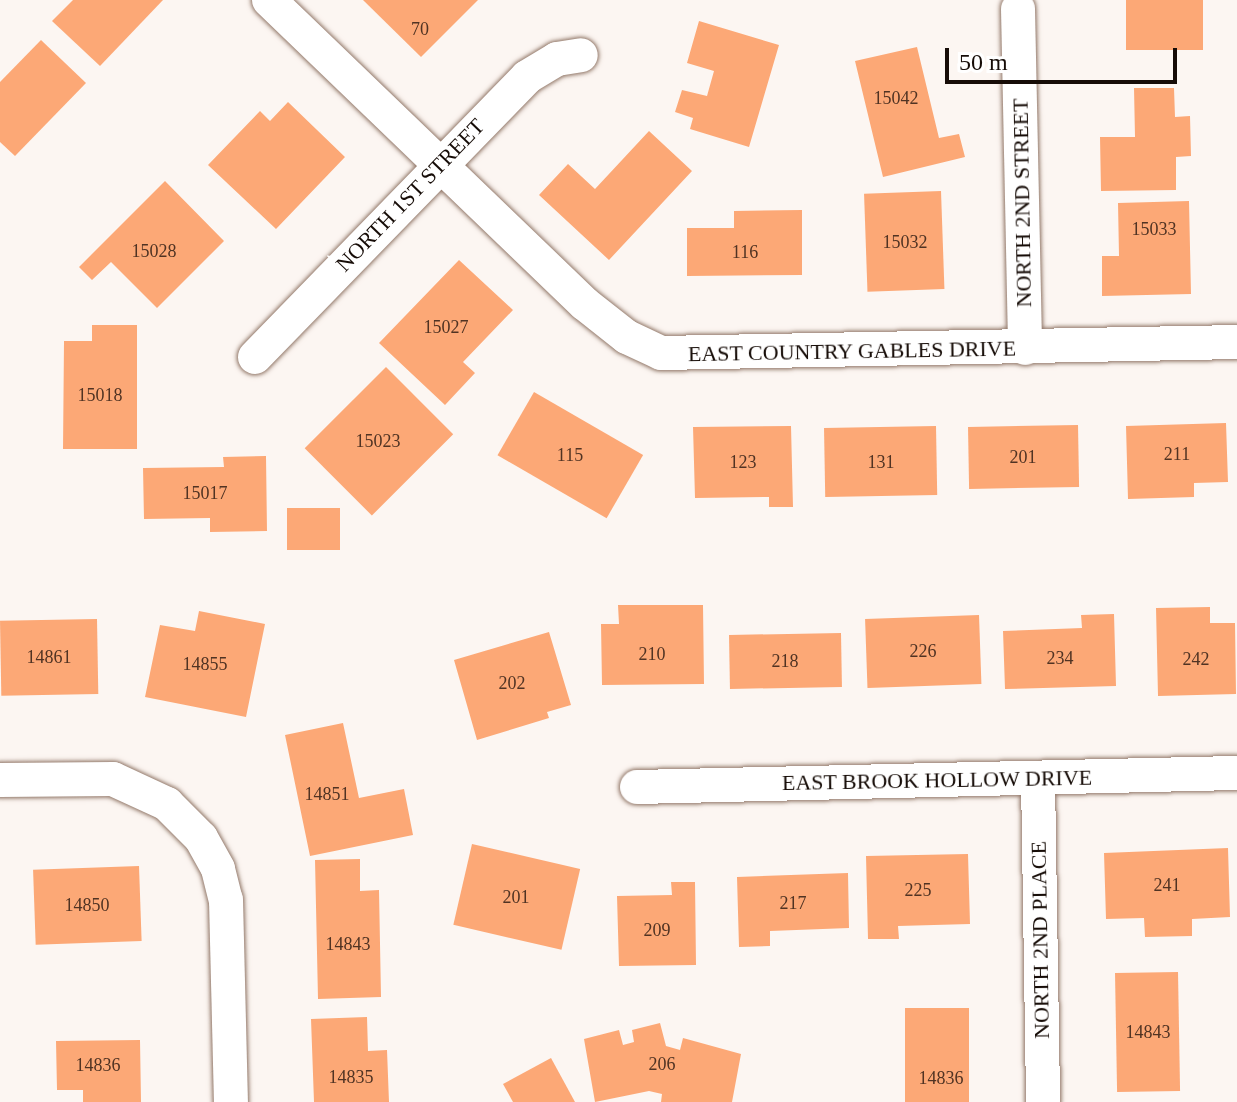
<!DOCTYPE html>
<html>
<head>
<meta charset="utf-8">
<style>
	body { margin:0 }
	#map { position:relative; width:1237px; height:1102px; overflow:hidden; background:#fcf6f2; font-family:"Times New Roman",serif }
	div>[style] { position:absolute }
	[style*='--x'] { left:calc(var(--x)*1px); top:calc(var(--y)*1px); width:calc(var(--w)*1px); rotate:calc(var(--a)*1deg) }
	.building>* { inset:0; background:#fca876; transform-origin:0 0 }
	.roads { filter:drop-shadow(0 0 2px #93796a) drop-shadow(0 0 2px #93796a) }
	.street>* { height:34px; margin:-17px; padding:0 17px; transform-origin:17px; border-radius:17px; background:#fff }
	span { translate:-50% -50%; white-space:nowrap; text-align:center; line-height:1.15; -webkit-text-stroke:8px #fff; paint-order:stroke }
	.number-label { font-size:18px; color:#503323 }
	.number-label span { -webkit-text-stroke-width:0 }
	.street-label { font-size:22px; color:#160c07 }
	.scale { position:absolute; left:945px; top:48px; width:232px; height:36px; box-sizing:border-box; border:4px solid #160c07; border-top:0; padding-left:10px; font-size:24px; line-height:28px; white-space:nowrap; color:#160c07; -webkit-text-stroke:6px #fff; paint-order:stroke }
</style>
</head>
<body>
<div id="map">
	<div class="building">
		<div style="clip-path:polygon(73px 0,163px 0,100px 66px,52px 21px)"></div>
		<div style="clip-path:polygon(363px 0,478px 0,421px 57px)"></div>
		<div style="left:1126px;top:0;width:77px;height:50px"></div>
		<div style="clip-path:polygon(699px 21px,779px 45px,749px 147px,690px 129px,693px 118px,675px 112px,682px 90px,707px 96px,714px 71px,687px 63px)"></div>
		<div style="clip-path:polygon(41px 40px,86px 83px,15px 156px,0 142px,0 82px)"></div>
		<div style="clip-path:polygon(917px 47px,939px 138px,959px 134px,965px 157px,883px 177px,855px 61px)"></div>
		<div style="clip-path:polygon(1134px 88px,1174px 88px,1175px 117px,1190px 116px,1191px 156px,1176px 157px,1176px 190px,1101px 191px,1100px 137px,1135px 137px)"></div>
		<div style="clip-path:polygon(288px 102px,345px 157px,276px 229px,208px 165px,260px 111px,270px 121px)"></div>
		<div style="clip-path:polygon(649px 131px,692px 171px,609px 260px,539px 195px,568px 164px,595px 189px)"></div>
		<div style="clip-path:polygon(165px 181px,224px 241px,157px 308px,111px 262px,92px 280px,79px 267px)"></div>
		<div style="left:941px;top:191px;width:98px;height:77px;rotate:88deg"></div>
		<div style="clip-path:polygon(1189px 201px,1191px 294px,1102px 296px,1102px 256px,1119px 256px,1118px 203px)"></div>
		<div style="clip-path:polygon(802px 210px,802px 275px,687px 276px,687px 228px,734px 228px,734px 211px)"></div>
		<div style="clip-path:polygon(459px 260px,513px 310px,463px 362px,475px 373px,445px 405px,379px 343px)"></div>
		<div style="clip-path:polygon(92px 325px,137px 325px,137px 449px,63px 449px,64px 341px,92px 341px)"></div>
		<div style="left:386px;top:367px;width:95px;height:115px;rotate:45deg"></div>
		<div style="left:534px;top:392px;width:126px;height:73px;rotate:30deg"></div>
		<div style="clip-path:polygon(1226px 423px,1228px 482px,1194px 483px,1194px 497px,1128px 499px,1126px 426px)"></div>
		<div style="left:1078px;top:425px;width:62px;height:110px;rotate:89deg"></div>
		<div style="clip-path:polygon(791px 426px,793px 507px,769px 507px,769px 497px,695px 498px,693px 427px)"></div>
		<div style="left:936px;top:426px;width:69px;height:112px;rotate:89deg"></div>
		<div style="clip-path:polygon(266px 456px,267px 531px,210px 532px,210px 518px,144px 519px,143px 468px,224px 467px,223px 457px)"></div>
		<div style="left:340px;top:508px;width:42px;height:53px;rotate:90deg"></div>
		<div style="clip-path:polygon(618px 605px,703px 605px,704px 684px,602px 685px,601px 624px,619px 624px)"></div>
		<div style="clip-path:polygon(1210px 607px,1210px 623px,1235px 623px,1236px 694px,1158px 696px,1156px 608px)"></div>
		<div style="clip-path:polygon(199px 611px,265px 624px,246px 717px,145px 697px,160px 625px,195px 631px)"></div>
		<div style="clip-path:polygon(1114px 614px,1116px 686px,1005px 689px,1003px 631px,1082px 628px,1081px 615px)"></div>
		<div style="left:979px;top:615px;width:69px;height:114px;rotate:88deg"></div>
		<div style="left:97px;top:619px;width:75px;height:97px;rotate:89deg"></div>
		<div style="clip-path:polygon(549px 632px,571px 705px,547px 712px,549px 718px,477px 740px,454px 660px)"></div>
		<div style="left:841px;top:633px;width:54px;height:112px;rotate:89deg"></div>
		<div style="clip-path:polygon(343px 723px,359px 798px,404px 789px,413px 835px,310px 856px,285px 735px)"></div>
		<div style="left:472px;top:844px;width:111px;height:83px;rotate:13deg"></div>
		<div style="clip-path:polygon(1228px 848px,1230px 917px,1192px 919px,1192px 936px,1145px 937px,1144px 918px,1106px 919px,1104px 853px)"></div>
		<div style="clip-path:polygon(968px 854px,970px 924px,898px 926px,899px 939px,868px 939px,866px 856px)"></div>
		<div style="clip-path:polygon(360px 859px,360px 891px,379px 890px,381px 997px,318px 999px,315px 860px)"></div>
		<div style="left:139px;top:866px;width:75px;height:106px;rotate:88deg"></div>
		<div style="clip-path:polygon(848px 873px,849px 928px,770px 931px,770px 946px,739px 947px,737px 877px)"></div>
		<div style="clip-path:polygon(671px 882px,695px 882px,696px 965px,619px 966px,617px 896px,672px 895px)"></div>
		<div style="left:1178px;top:972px;width:119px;height:63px;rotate:89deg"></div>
		<div style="left:905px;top:1008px;width:64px;height:94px"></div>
		<div style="clip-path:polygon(367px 1017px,368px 1051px,387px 1050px,389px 1102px,314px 1102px,311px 1019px)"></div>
		<div style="clip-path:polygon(660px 1023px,666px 1046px,680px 1050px,683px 1038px,741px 1054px,732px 1102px,661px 1102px,662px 1094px,649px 1091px,595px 1102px,584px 1039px,619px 1030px,623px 1045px,634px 1042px,632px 1030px)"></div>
		<div style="clip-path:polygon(140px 1040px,141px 1102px,83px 1102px,83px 1090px,57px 1090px,56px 1041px)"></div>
		<div style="clip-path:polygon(551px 1058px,575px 1102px,513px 1102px,503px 1084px)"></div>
	</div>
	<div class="roads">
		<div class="street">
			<div style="--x:269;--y:0;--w:438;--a:43.9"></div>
			<div style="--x:585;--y:304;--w:53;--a:38.2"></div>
			<div style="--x:627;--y:337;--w:38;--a:25"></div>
			<div style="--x:661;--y:353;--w:576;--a:-1.09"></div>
			<div style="--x:1018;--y:9;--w:339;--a:88.8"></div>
			<div style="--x:255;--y:357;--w:390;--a:-45.8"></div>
			<div style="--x:527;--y:77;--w:35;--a:-31"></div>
			<div style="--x:557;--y:59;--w:24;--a:-9"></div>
			<div style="--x:1038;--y:778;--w:324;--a:89.1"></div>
			<div style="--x:0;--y:780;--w:113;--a:-0.5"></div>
			<div style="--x:113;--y:779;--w:60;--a:24.8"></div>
			<div style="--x:167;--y:804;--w:48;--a:45"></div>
			<div style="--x:201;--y:838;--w:35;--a:61"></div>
			<div style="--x:218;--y:869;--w:32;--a:76"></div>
			<div style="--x:226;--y:900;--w:202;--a:88.6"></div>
			<div style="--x:637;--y:787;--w:600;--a:-1.34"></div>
		</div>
	</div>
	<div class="number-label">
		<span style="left:420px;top:29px">70</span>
		<span style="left:896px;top:98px">15042</span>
		<span style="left:1154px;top:229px">15033</span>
		<span style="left:905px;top:242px">15032</span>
		<span style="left:154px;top:251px">15028</span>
		<span style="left:745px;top:252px">116</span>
		<span style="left:446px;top:327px">15027</span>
		<span style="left:100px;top:395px">15018</span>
		<span style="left:378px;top:441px">15023</span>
		<span style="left:1177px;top:454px">211</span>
		<span style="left:570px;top:455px">115</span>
		<span style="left:1023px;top:457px">201</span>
		<span style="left:743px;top:462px">123</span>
		<span style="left:881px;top:462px">131</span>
		<span style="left:205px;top:493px">15017</span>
		<span style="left:923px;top:651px">226</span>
		<span style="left:652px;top:654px">210</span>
		<span style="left:49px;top:657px">14861</span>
		<span style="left:1060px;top:658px">234</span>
		<span style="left:1196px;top:659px">242</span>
		<span style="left:785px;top:661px">218</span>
		<span style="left:205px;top:664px">14855</span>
		<span style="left:512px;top:683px">202</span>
		<span style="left:327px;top:794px">14851</span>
		<span style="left:1167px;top:885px">241</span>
		<span style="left:918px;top:890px">225</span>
		<span style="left:516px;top:897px">201</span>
		<span style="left:793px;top:903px">217</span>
		<span style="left:87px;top:905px">14850</span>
		<span style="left:657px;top:930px">209</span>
		<span style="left:348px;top:944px">14843</span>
		<span style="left:1148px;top:1032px">14843</span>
		<span style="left:662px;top:1064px">206</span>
		<span style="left:98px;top:1065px">14836</span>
		<span style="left:351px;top:1077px">14835</span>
		<span style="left:941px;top:1078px">14836</span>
	</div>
	<div class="street-label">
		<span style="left:410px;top:195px;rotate:-46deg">NORTH 1ST STREET</span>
		<span style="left:1022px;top:203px;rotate:-91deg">NORTH 2ND STREET</span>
		<span style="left:852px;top:351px;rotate:-1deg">EAST COUNTRY GABLES DRIVE</span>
		<span style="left:937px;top:780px;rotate:-1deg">EAST BROOK HOLLOW DRIVE</span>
		<span style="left:1040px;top:940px;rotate:-91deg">NORTH 2ND PLACE</span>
	</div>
	<div class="scale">50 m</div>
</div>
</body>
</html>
